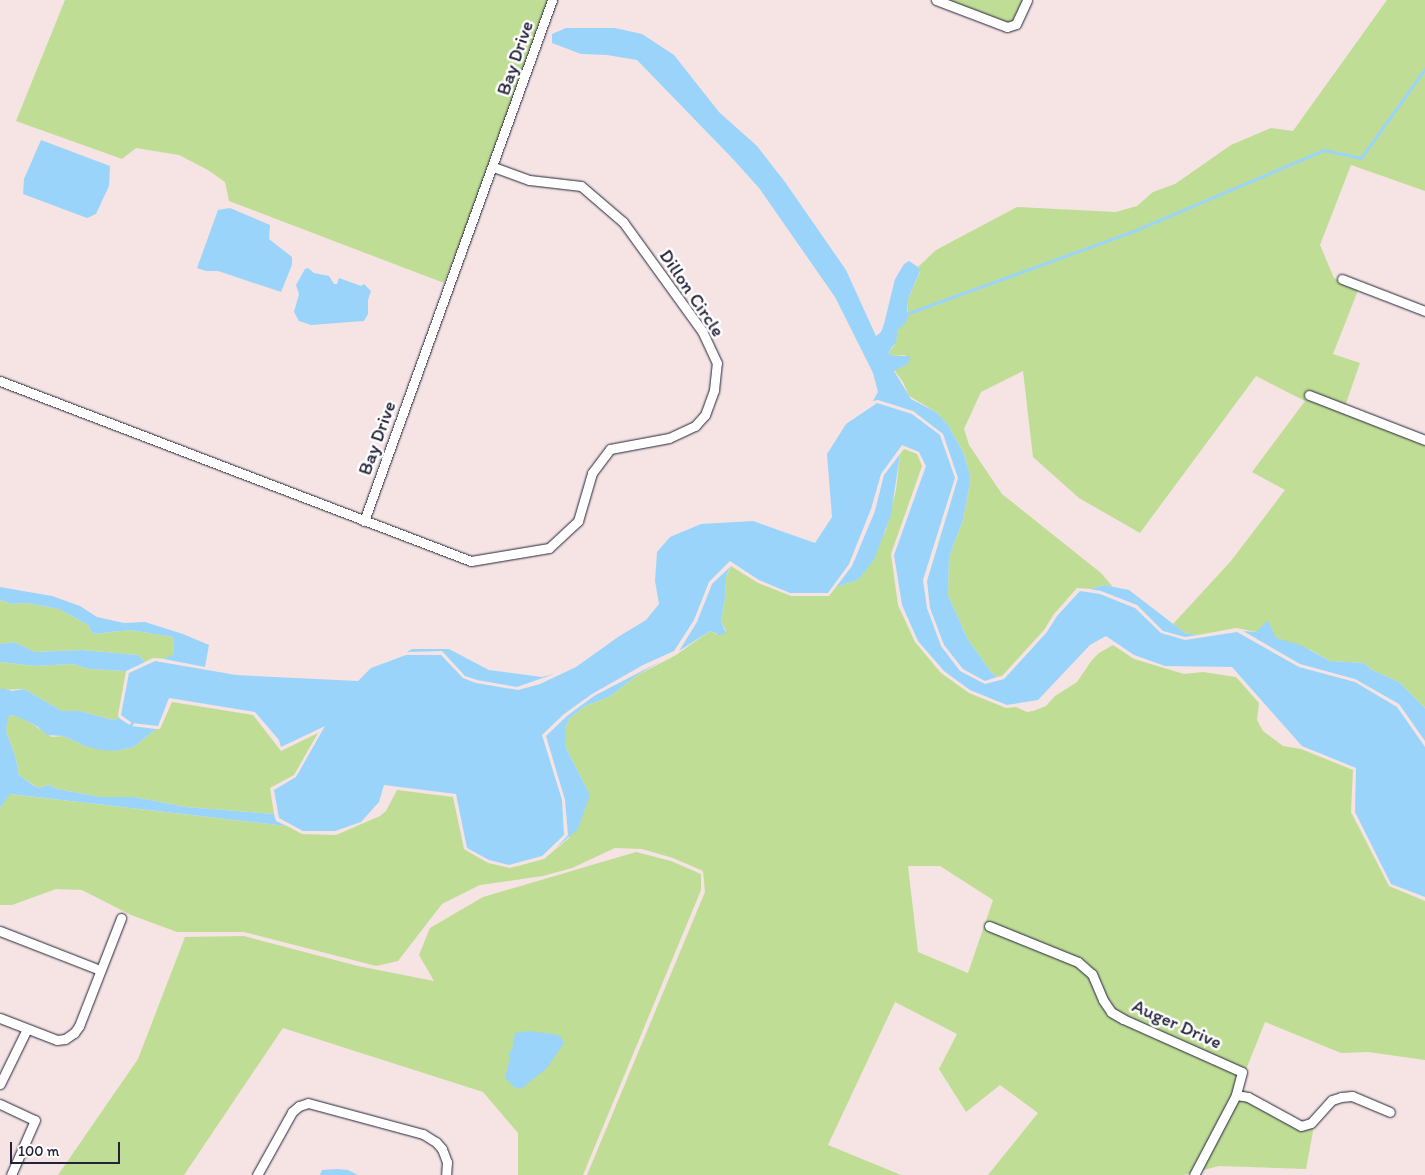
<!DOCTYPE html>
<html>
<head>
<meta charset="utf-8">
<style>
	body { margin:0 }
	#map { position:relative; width:1425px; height:1175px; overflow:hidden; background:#f5e4e3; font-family:Itim,sans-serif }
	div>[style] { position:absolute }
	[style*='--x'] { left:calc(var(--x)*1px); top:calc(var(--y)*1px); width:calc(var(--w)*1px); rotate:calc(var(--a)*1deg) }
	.green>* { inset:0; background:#bfdd95 }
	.water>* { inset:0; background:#9bd4fb }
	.stream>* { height:2.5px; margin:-1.25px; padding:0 1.25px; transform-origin:1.25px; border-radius:1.25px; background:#9bd4fb }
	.roads { filter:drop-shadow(0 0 1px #22223b) drop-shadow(0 0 1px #22223b) }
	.minor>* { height:9px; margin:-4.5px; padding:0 4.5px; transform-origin:4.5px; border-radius:4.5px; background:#fff }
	span { translate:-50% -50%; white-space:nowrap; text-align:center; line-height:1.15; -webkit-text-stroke:5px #fff; paint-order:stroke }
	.street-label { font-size:19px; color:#22223b }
	.scale { position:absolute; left:10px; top:1142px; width:110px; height:22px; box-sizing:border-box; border:2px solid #22223b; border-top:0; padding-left:6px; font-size:15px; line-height:18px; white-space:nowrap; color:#22223b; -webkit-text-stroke:4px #fff; paint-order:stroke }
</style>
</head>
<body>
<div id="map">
	<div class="green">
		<div style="clip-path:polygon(65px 0,558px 0,444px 283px,229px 201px,225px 182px,208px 170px,179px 155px,136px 148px,122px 159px,16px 121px)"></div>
		<div style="clip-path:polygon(945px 0,1024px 0,1014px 25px)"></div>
		<div style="clip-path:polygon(1387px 0,1425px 0,1425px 191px,1351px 165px,1320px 245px,1334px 278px,1359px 288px,1333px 354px,1360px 363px,1343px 412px,1425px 438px,1425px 708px,1399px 682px,1372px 670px,1364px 663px,1330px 661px,1311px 650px,1256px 632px,1236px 628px,1198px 635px,1185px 633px,1173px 624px,1231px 561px,1285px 490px,1252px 472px,1305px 401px,1256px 376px,1140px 533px,1079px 498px,1033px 457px,1023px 371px,981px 392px,964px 429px,969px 445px,1002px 494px,1101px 573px,1113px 587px,1104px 585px,1090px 589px,1077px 588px,1054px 614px,1044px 630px,1002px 676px,997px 677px,991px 672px,967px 638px,948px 595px,949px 557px,963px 520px,969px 488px,967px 464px,963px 452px,948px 425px,936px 412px,909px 396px,903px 382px,894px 370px,908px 364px,905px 355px,894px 356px,888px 353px,894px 346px,898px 330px,908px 314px,908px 299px,920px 272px,918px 267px,936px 250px,1017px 207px,1116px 212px,1137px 206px,1153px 192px,1175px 184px,1231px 145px,1271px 128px,1293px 131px)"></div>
		<div style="clip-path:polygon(evenodd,904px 449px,917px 454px,922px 466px,891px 554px,898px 605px,915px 642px,941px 673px,969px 693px,1006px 708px,1016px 707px,1027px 712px,1033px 711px,1046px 706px,1055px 696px,1077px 682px,1092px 660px,1099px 653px,1113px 645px,1134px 659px,1184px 674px,1203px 672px,1236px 677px,1259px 703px,1257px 720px,1263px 731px,1283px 746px,1301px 749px,1353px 770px,1351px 812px,1389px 886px,1425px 901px,1425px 1060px,1368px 1052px,1341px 1053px,1265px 1022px,1239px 1087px,1281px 1117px,1314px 1126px,1306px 1169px,1219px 1166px,1184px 1175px,988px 1175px,1038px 1113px,1000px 1085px,966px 1112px,939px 1069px,957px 1034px,895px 1002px,828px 1145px,901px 1175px,587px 1175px,705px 892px,703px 871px,673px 858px,642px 849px,615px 848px,572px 868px,543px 876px,480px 885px,442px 904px,398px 961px,376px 966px,244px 932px,177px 932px,131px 915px,82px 890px,56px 889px,12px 905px,0 905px,0 808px,9px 794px,287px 826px,302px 834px,336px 835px,380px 816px,386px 811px,397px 790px,453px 797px,464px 849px,488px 863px,510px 868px,544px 859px,569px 838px,587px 789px,565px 746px,565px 728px,570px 718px,585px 706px,609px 697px,636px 676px,676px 655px,710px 631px,716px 634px,726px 631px,721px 621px,725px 598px,726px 577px,731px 566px,758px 583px,791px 596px,829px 596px,836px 587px,858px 580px,886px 530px,896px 490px,900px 454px,904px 449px,908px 866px,940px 866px,993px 900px,968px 973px,918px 952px,908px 866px)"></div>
		<div style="clip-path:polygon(0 600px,12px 604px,27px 603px,59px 609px,88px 625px,93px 634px,130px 630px,173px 637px,174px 654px,168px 659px,153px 658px,145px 662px,138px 655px,82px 650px,35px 652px,14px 642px,0 644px)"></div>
		<div style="clip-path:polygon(0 662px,34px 666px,72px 664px,89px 669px,126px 671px,118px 715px,119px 718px,113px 720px,80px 711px,62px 711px,24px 689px,0 690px)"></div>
		<div style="clip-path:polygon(172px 702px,253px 715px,281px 751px,318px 733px,294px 775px,270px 788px,274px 814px,186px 807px,134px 797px,101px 797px,57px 789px,49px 785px,38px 788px,19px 775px,16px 759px,6px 730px,7px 717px,13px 715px,26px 720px,52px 737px,63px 736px,85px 746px,115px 751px,134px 747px,156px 729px,160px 729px)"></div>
		<div style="clip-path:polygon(636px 852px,671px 861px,701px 874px,701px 890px,583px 1175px,518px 1175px,518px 1133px,483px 1092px,283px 1028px,184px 1175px,58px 1175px,138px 1059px,185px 937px,244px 936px,358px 966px,434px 981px,419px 955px,430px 928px,483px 897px)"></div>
	</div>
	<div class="water">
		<div style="clip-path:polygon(566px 28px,615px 28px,642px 34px,674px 55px,719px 112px,757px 146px,785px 182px,846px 270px,876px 336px,881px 332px,884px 324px,895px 279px,904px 264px,909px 261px,918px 267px,920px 271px,908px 299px,907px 321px,898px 330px,896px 342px,888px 353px,894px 356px,910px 356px,908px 364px,894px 371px,911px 399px,936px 412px,948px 425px,963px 452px,969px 471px,969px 488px,963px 520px,949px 557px,948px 595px,967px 638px,991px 672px,997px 677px,985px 681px,963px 669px,944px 645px,930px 608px,927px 581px,958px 478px,943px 434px,913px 411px,878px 400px,873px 401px,878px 392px,873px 373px,835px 297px,759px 188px,733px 159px,637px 60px,607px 55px,581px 54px,552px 43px,552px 34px)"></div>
		<div style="clip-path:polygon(41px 140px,110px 166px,109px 186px,96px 214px,87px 218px,23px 194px,24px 179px)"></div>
		<div style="clip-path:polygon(230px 208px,270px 225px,269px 239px,292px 257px,292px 265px,281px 292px,218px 271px,206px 271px,197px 268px,218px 210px)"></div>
		<div style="clip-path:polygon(308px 268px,314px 273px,329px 276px,334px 284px,337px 284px,339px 278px,361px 286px,364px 284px,371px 291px,368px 300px,368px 314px,364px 321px,311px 325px,299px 321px,294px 312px,299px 294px,296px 285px,305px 269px)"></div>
		<div style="clip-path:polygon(877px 403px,912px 414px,940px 435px,955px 478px,923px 580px,927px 608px,941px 646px,960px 671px,985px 684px,1004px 679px,1047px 632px,1057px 616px,1080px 591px,1100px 594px,1135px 608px,1161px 633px,1185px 640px,1237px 632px,1299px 667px,1355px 682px,1397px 707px,1425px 747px,1425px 897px,1391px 884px,1355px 812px,1356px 768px,1302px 746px,1232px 667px,1165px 666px,1134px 655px,1106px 636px,1090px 645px,1038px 700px,1007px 705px,970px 690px,944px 671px,918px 641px,902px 605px,894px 555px,926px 466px,919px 452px,902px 445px,881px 474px,871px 509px,849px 564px,828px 593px,790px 593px,759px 580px,730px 561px,709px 582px,694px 620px,674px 651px,643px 665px,592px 694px,564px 714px,542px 735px,562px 800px,564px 835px,542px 856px,509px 865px,489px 860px,467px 848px,456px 794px,384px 785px,379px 802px,361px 822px,335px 831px,303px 831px,279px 818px,274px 790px,296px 777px,325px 726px,281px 747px,279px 740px,255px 712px,169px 698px,158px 726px,132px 723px,121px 715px,129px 673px,155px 661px,236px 675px,358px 681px,371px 668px,406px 655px,441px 655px,463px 678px,476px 683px,518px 690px,540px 684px,576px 667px,618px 637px,646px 620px,659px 604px,655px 581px,657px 552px,670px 537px,701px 524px,753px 521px,815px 543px,832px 517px,827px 454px,846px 424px)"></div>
		<div style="clip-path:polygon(900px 454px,891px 515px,874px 560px,858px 580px,836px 587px,852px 566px,875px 511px,884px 475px)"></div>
		<div style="clip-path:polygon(730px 567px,726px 577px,725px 598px,721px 621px,726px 633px,720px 635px,710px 631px,679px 651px,697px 622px,712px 584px)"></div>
		<div style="clip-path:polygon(1104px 585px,1129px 590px,1185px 633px,1198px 635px,1185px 637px,1163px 631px,1137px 605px,1101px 591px,1090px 589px)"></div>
		<div style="clip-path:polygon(0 587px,52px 596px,80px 606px,97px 617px,124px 623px,145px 622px,183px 634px,209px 645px,205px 667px,164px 659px,174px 654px,173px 637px,130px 630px,93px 634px,88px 625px,59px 609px,27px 603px,12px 604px,0 600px)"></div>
		<div style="clip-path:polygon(1268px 620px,1276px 638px,1301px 645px,1330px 661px,1364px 663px,1372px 670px,1399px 682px,1425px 708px,1425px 741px,1399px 704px,1355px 679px,1300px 664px,1243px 631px,1256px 632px)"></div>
		<div style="clip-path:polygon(14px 642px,35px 652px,82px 650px,138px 655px,145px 662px,126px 671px,89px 669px,72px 664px,34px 666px,0 662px,0 644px)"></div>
		<div style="clip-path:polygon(412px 649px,449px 649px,489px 670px,542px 677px,554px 674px,517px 687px,477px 680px,465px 676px,442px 651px,407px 652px)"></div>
		<div style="clip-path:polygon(661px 661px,636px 676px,609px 697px,585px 706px,570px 718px,565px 728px,565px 746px,590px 795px,578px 829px,556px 848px,568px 835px,565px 800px,546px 736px,567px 716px,594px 696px)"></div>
		<div style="clip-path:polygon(2px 688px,12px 691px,24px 689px,62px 711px,80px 711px,113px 720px,119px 718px,131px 726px,156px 729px,134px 747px,115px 751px,101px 750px,85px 746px,63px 736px,47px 735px,38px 727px,25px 720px,13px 715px,8px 717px,6px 730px,16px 759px,19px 775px,33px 785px,38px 788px,49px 785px,57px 789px,101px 797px,134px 797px,186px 807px,274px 814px,276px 821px,287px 826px,10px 794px,0 808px,0 690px)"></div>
		<div style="clip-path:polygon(528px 1031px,553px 1034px,560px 1036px,564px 1043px,547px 1068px,521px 1089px,514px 1087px,505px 1078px,510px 1057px,508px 1054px,512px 1050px,515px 1033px)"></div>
		<div style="clip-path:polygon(337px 1169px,348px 1170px,358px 1175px,320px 1175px,322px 1170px)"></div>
	</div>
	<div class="stream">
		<div style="--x:906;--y:314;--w:243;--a:-20"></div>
		<div style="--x:1134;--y:231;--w:207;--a:-23.1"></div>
		<div style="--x:1324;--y:150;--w:38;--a:12"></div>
		<div style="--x:1361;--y:158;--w:110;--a:-54.3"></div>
		<div style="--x:128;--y:728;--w:6;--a:-51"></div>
	</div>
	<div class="roads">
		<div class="minor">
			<div style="--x:936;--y:0;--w:76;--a:20.8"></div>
			<div style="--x:1007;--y:27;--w:9;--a:-18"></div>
			<div style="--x:1016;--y:24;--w:26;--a:-65"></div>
			<div style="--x:1342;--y:279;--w:89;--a:21.1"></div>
			<div style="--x:0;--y:381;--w:504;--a:20.92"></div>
			<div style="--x:471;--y:561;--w:79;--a:-9.5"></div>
			<div style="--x:549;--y:548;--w:40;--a:-43"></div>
			<div style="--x:578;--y:521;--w:50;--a:-73.7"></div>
			<div style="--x:592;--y:473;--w:30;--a:-53"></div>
			<div style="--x:610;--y:449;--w:60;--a:-10.6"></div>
			<div style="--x:669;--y:438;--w:29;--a:-25"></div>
			<div style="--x:695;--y:426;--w:15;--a:-48"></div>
			<div style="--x:705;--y:415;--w:27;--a:-70"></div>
			<div style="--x:714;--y:390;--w:27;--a:-84"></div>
			<div style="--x:717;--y:363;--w:35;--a:-115"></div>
			<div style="--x:702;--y:331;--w:135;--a:-125.9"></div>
			<div style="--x:623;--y:222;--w:55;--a:-139.4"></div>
			<div style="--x:581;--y:186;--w:52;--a:-173.4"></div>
			<div style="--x:529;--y:180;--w:37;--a:-160"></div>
			<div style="--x:1309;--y:395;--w:124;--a:21.2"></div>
			<div style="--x:364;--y:521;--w:554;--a:-70.16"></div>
			<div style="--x:989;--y:926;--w:96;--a:22"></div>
			<div style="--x:1078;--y:962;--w:18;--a:41"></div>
			<div style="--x:1092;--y:974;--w:28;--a:67"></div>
			<div style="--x:1103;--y:1000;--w:14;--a:56"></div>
			<div style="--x:1111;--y:1012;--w:14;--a:30"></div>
			<div style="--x:1123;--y:1019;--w:130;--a:24"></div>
			<div style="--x:1242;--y:1072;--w:24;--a:105"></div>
			<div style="--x:1236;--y:1095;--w:90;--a:117.7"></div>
			<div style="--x:0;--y:931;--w:107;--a:21.3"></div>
			<div style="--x:0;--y:1018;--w:61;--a:21.1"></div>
			<div style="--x:57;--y:1040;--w:8;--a:-7"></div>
			<div style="--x:65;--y:1039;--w:11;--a:-34"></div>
			<div style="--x:74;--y:1033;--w:9;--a:-54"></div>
			<div style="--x:79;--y:1026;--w:116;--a:-68.7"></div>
			<div style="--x:0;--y:1084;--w:61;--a:-63.9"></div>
			<div style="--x:1236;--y:1095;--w:12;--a:9"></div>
			<div style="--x:1248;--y:1097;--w:60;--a:28.7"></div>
			<div style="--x:1301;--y:1126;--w:10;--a:-17"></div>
			<div style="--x:1311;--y:1123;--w:31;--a:-48"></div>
			<div style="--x:1332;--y:1100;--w:9;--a:-18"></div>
			<div style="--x:1341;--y:1097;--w:11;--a:-5"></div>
			<div style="--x:1352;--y:1096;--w:41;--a:22.8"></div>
			<div style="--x:0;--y:1104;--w:38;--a:25"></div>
			<div style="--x:35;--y:1120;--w:60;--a:113.6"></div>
			<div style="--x:257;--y:1175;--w:72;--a:-60.9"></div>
			<div style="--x:292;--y:1112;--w:9;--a:-41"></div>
			<div style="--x:299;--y:1106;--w:9;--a:-18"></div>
			<div style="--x:308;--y:1103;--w:119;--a:15.1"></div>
			<div style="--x:423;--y:1134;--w:15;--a:32"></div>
			<div style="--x:436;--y:1142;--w:9;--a:49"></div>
			<div style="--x:442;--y:1149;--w:14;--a:69"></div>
			<div style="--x:447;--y:1162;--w:13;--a:94"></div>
		</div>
	</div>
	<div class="street-label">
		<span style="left:515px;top:58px;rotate:-71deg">Bay Drive</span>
		<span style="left:692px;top:293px;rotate:56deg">Dillon Circle</span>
		<span style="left:377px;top:438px;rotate:-70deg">Bay Drive</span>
		<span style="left:1177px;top:1024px;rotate:24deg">Auger Drive</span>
	</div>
	<div class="scale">100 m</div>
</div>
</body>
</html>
